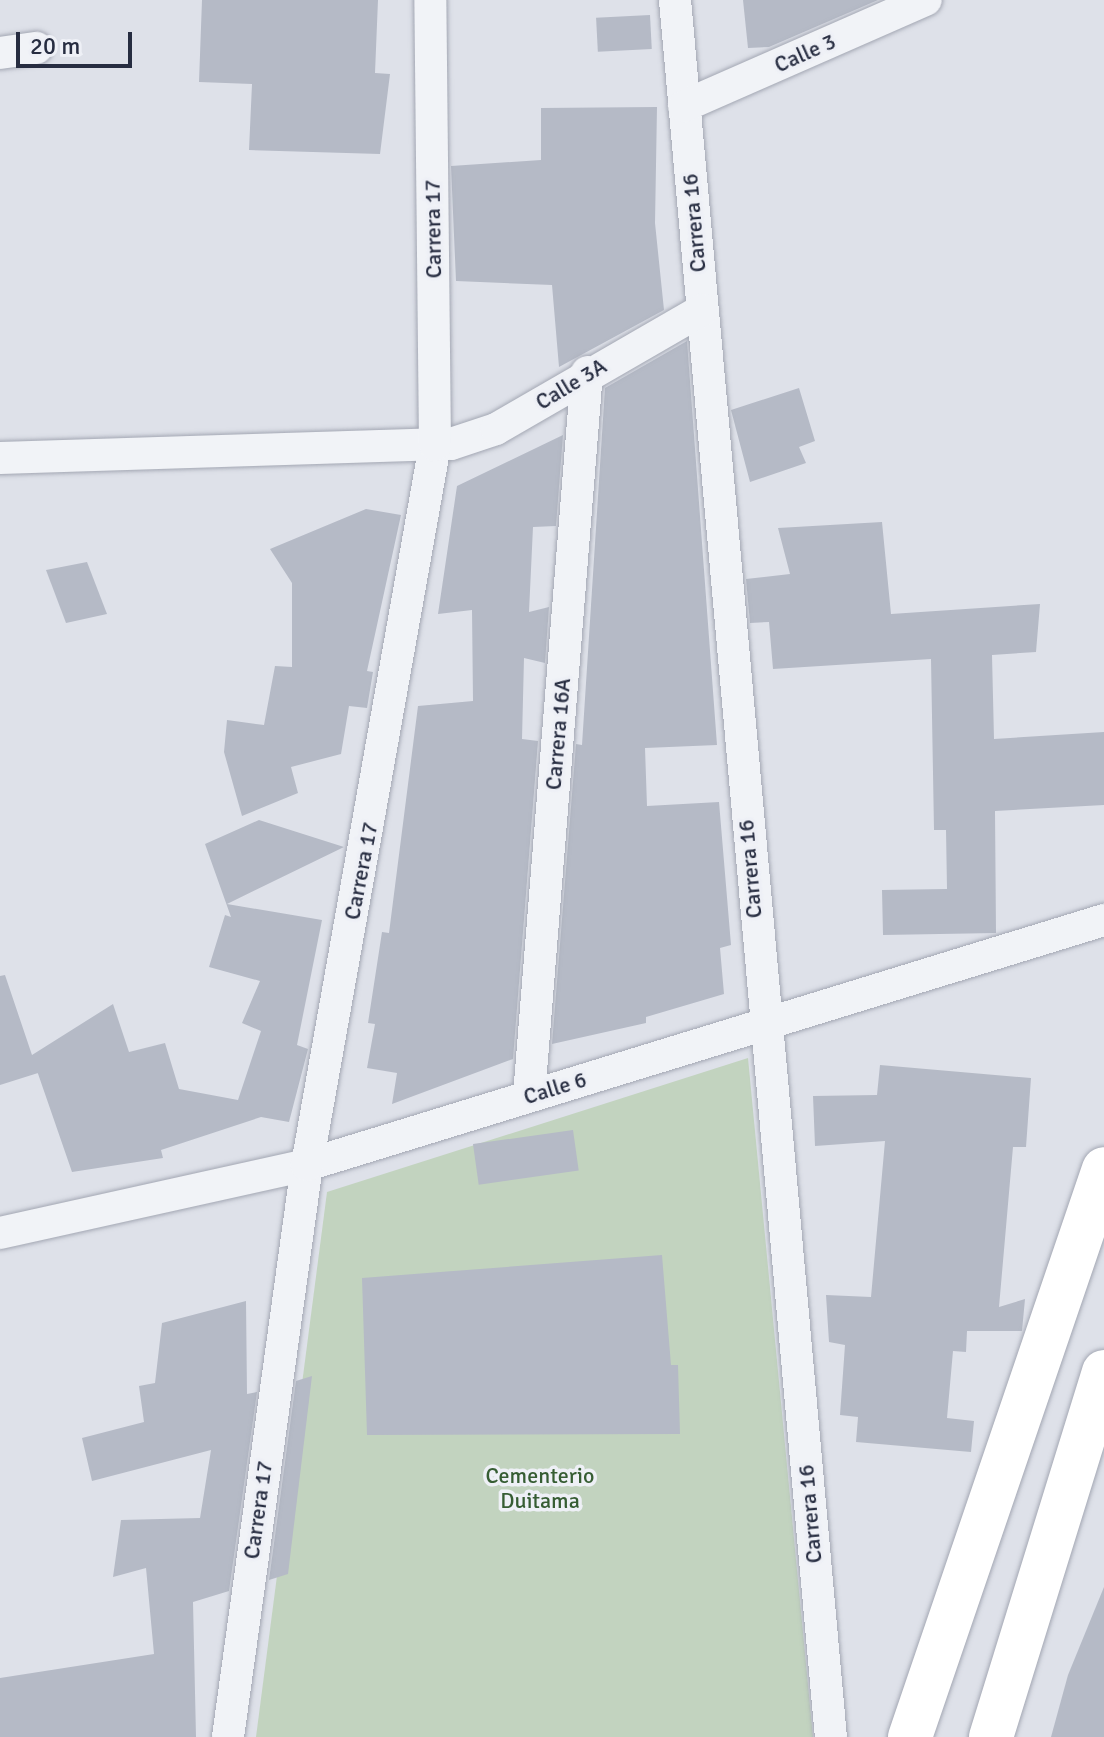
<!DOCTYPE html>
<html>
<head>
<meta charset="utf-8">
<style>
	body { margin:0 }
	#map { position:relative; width:1104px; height:1737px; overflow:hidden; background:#dee1e9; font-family:Signika,sans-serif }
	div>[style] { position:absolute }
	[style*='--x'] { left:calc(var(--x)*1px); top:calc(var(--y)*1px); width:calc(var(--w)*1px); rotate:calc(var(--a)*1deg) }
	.green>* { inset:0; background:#c2d3bf }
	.building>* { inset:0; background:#b5bac6; transform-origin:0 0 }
	.roads { filter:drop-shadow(0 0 2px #a3a7b3) drop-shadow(0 0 2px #a3a7b3) }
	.street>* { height:32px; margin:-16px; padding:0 16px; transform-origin:16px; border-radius:16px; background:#f1f3f7 }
	.secondary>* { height:44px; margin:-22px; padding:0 22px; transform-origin:22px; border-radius:22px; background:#fff }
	span { translate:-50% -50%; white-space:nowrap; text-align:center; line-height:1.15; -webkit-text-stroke:7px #eef0f6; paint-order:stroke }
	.street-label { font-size:22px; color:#272d41 }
	.park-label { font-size:22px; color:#365d33 }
	.scale { position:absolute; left:16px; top:32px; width:116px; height:36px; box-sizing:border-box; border:4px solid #272d41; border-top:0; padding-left:10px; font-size:24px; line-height:28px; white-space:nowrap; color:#272d41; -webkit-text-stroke:6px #eef0f6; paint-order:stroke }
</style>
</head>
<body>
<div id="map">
	<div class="green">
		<div style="clip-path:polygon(748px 1058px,813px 1737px,256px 1737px,327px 1192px)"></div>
	</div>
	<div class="building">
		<div style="clip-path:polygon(202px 0,378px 0,375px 73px,390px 74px,380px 154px,249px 150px,252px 84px,199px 82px)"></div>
		<div style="clip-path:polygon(743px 0,878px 0,769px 47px,748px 48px)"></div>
		<div style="left:650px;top:15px;width:34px;height:54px;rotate:87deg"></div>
		<div style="clip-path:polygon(657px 107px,655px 223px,664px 310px,559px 367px,552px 285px,456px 281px,451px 166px,541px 160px,541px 108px)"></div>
		<div style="clip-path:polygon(687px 341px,717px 745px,645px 748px,647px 806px,719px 802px,731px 945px,720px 948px,724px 994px,646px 1017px,646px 1023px,552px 1044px,576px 744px,582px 745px,605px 388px)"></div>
		<div style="clip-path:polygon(799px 388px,815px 441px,799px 447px,806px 463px,750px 482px,731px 410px)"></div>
		<div style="clip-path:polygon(563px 435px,556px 526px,533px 527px,529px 612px,549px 607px,545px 663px,524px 658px,522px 739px,538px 741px,513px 1059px,392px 1104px,397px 1073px,367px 1068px,375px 1024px,368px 1023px,382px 932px,389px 933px,418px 706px,473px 701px,472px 610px,438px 614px,457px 486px)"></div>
		<div style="clip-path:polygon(366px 509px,401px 515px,367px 671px,373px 672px,367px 708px,349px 706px,341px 754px,291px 767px,298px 793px,242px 816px,224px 752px,227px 720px,264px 725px,275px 666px,292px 667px,292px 583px,270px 549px)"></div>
		<div style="clip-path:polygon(882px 522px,891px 614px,1040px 604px,1036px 652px,992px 655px,994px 739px,1104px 732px,1104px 805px,995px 811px,996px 933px,883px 935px,882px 890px,947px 889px,946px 830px,934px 830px,931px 659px,773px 669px,769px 622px,750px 623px,746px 579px,790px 574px,778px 528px)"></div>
		<div style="clip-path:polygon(87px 562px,107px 614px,66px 623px,46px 570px)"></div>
		<div style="clip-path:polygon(259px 820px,344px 847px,227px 904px,322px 920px,297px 1045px,308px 1049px,289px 1122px,261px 1117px,161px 1150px,163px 1158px,72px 1172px,35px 1065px,38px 1073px,0 1085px,0 976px,5px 975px,32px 1055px,113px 1004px,129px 1052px,165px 1043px,179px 1089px,238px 1100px,261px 1031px,242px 1023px,260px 981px,209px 967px,225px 915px,231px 917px,205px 844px)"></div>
		<div style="clip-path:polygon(880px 1065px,1031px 1078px,1026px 1147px,1013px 1147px,999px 1307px,1025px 1299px,1022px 1331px,967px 1331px,966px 1352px,953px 1351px,947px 1418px,974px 1421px,971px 1452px,856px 1442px,858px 1417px,840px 1415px,845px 1345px,829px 1342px,826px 1295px,871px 1297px,885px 1141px,815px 1146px,813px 1096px,877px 1095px)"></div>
		<div style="left:573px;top:1130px;width:41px;height:101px;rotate:82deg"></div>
		<div style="clip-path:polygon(662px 1255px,671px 1365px,678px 1365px,680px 1434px,367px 1435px,362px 1278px)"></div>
		<div style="clip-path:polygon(246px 1301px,247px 1394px,257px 1392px,229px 1591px,193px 1602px,196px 1737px,0 1737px,0 1678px,154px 1654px,146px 1568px,113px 1577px,121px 1520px,200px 1518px,211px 1450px,92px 1481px,82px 1438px,144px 1422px,139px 1386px,155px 1383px,162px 1323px)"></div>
		<div style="clip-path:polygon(312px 1376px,288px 1574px,269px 1580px,296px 1381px)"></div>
		<div style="clip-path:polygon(1104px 1587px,1104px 1737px,1051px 1737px,1068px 1675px)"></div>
	</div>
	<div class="roads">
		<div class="street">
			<div style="--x:675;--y:0;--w:1744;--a:84.87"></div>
			<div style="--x:0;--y:53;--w:37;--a:-8"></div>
			<div style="--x:684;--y:106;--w:264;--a:-23.7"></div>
			<div style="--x:0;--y:458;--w:451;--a:-1.8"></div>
			<div style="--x:451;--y:444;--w:47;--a:-18.4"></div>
			<div style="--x:496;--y:429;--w:238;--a:-30"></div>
			<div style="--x:529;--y:1096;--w:726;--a:-85.42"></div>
			<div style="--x:0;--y:1233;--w:314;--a:-12.5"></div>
			<div style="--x:307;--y:1165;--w:834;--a:-17.09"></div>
			<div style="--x:228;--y:1737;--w:577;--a:-82.14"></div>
			<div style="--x:307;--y:1165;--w:731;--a:-79.92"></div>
			<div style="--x:435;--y:445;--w:445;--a:-90.6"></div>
		</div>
		<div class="secondary">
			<div style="--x:910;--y:1737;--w:600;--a:-71.14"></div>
			<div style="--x:991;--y:1737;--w:382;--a:-72.8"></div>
		</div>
	</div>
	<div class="street-label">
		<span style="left:805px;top:53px;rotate:-24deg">Calle 3</span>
		<span style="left:694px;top:223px;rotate:-95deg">Carrera 16</span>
		<span style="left:433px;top:229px;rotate:-91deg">Carrera 17</span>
		<span style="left:571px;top:384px;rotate:-31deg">Calle 3A</span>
		<span style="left:558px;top:734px;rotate:-85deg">Carrera 16A</span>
		<span style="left:750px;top:869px;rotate:-95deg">Carrera 16</span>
		<span style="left:361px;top:871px;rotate:-79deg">Carrera 17</span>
		<span style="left:555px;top:1088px;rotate:-17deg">Calle 6</span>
		<span style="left:258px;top:1510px;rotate:-82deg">Carrera 17</span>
		<span style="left:810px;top:1514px;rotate:-95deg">Carrera 16</span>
	</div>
	<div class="park-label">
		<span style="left:540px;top:1488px">Cementerio<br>Duitama</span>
	</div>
	<div class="scale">20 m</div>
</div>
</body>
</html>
